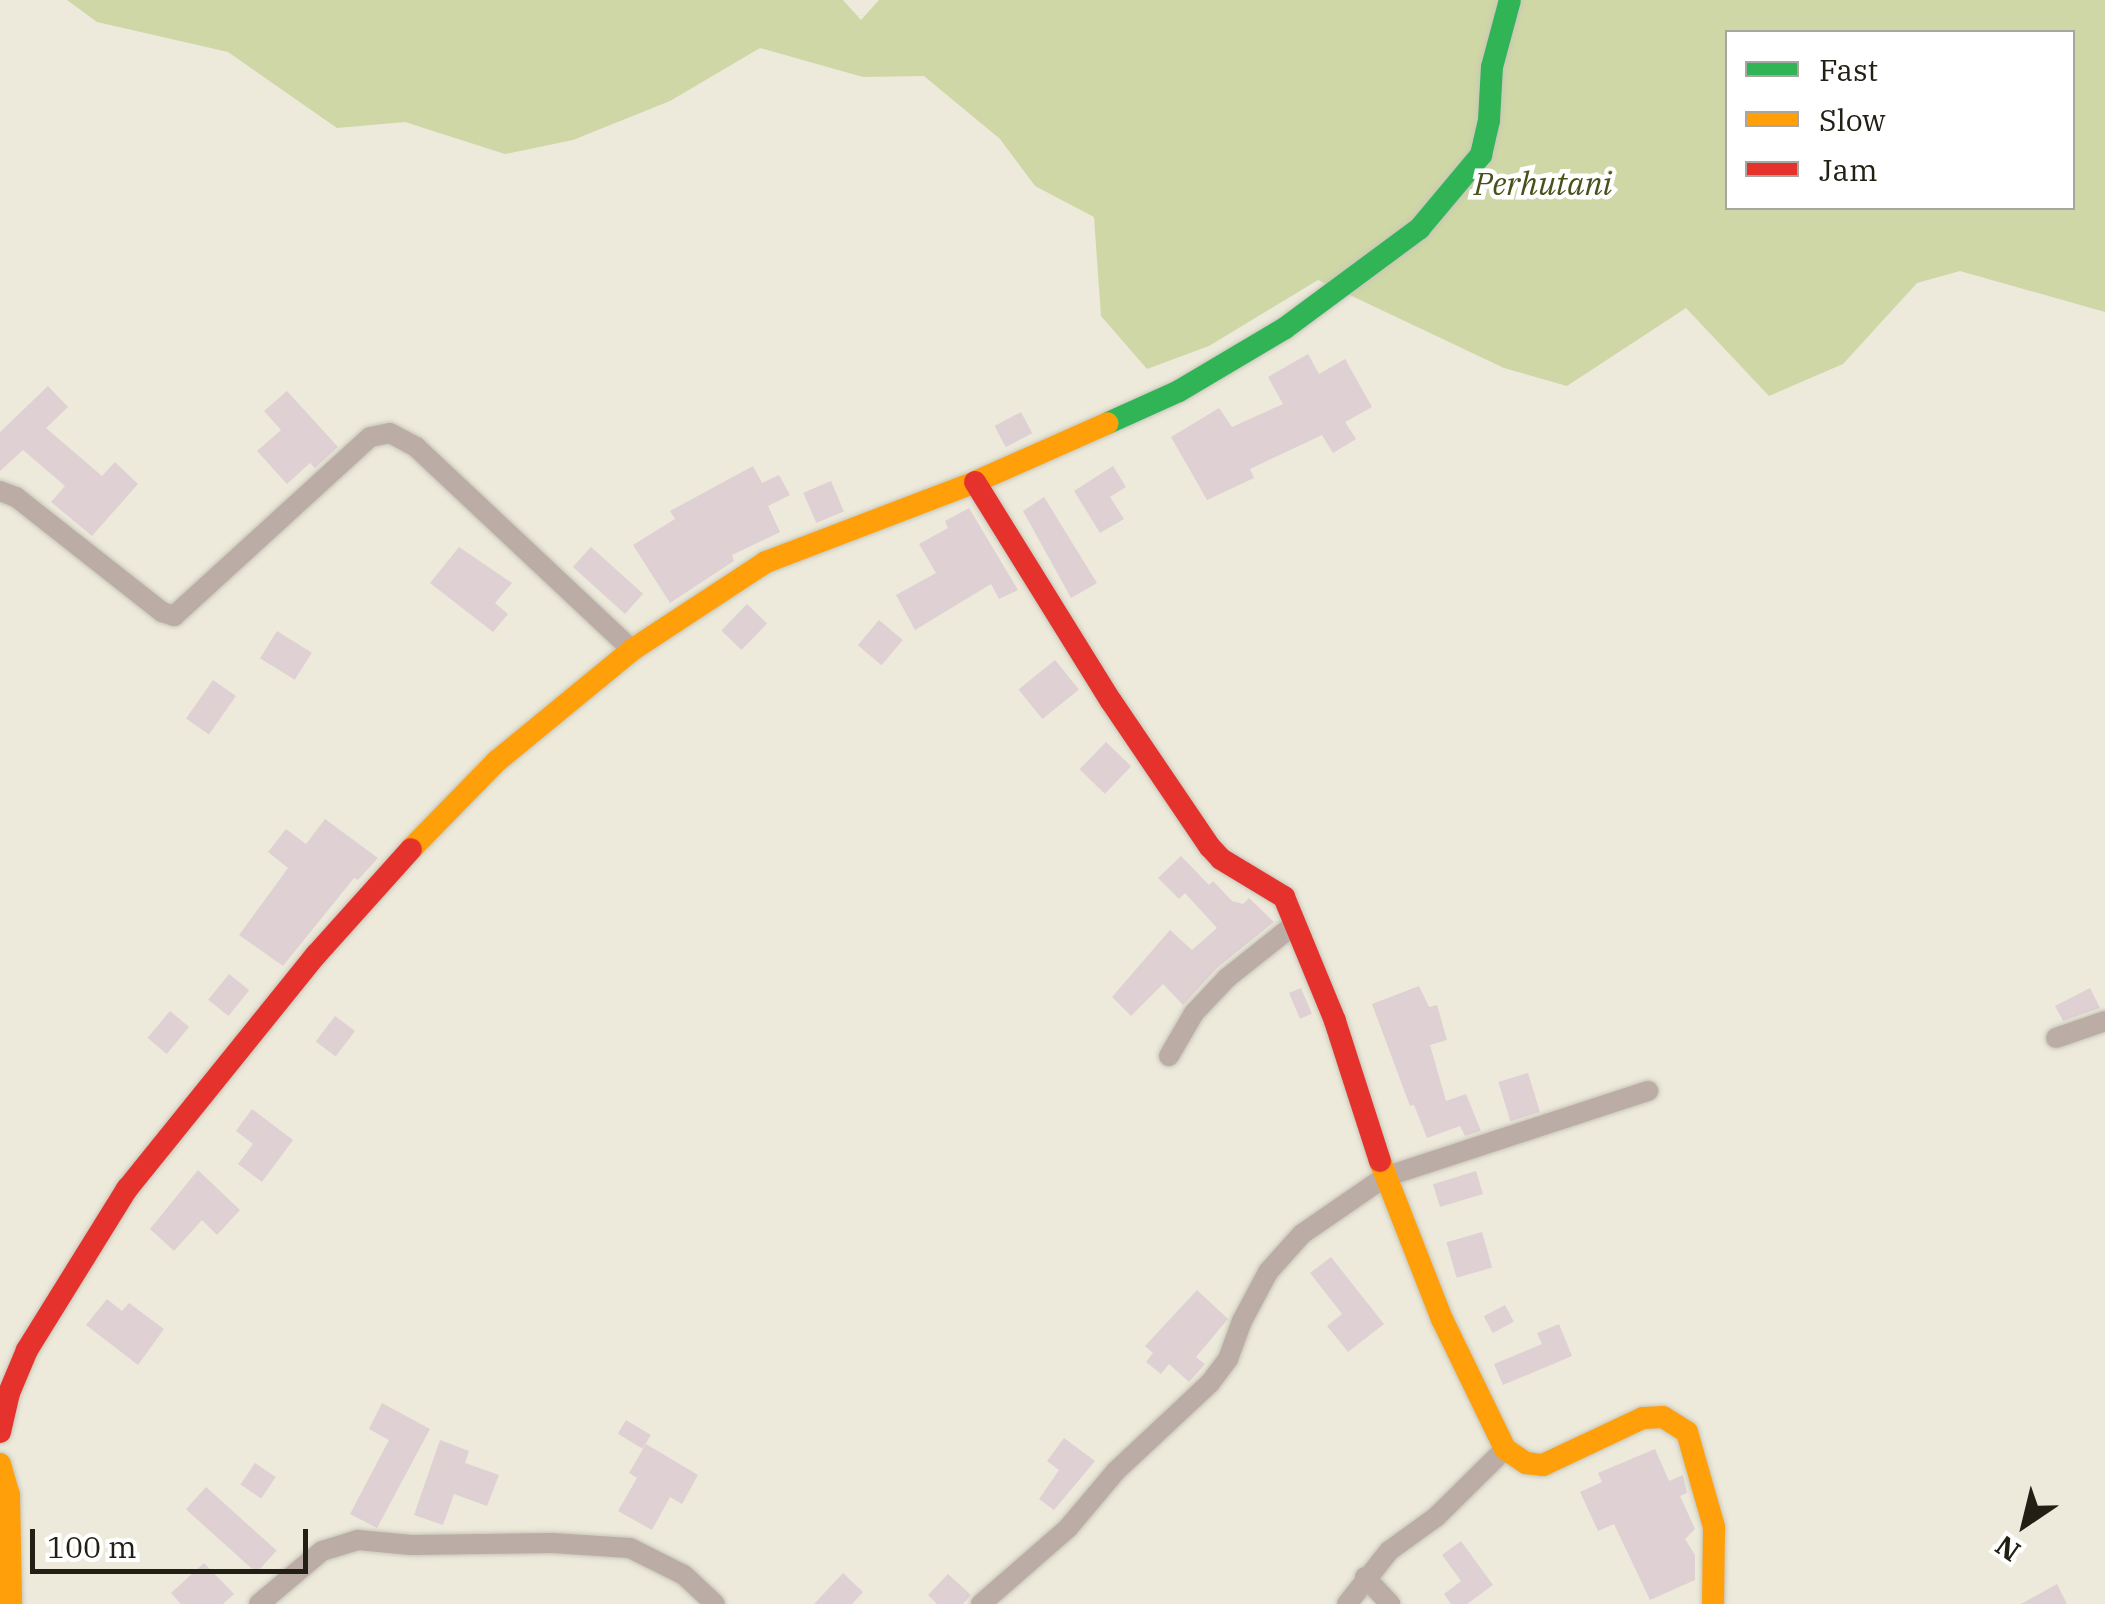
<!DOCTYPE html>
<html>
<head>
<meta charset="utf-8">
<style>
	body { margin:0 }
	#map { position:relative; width:2105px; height:1604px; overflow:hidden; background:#edeadb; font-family:"IBM Plex Serif",serif }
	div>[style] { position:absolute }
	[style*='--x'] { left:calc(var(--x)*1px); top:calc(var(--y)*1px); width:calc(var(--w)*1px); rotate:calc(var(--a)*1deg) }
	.forest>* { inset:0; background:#cfd7a6 }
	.building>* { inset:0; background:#ded0d3; transform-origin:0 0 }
	.roads { filter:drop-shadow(0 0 2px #c7c5b9) drop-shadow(0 0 2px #c7c5b9) }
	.street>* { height:20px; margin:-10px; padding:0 10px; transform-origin:10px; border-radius:10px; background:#bbaca5 }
	.fast>* { height:22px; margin:-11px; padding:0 11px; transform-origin:11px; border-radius:11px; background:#30b455 }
	.slow>* { height:22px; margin:-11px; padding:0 11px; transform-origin:11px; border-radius:11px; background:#ff9f0a }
	.jam>* { height:22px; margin:-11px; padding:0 11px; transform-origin:11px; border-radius:11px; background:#e5322d }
	span { translate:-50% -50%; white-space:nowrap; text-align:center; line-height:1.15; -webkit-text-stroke:9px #fff; paint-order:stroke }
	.park-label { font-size:32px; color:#475119; font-style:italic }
	.legend { position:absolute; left:1725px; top:30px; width:350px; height:180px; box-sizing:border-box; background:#fff; border:2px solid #a7a6a1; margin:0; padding:12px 18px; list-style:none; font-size:30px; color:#222015 }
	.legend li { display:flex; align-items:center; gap:20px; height:50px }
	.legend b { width:50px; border:2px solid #a7a6a1 }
	.north { position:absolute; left:1975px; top:1474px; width:100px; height:100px; -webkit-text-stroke:8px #fff; paint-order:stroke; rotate:215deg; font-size:28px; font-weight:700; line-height:40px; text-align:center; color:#222015 }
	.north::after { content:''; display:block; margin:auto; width:35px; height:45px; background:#222015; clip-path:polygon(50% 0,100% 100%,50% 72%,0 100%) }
	.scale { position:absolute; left:30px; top:1529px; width:278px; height:45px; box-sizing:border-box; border:5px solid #222015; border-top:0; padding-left:12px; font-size:30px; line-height:35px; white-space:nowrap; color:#222015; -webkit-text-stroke:8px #fff; paint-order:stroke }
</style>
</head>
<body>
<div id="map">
	<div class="forest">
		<div style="clip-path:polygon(evenodd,67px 0,843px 0,861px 20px,879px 0,2105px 0,2105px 312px,1960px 271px,1917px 283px,1843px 364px,1769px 396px,1686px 308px,1567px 386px,1504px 368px,1318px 280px,1209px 346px,1147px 369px,1101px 316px,1094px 217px,1035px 186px,1000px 139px,924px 76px,863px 77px,760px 48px,670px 101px,573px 140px,505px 154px,405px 122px,337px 128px,228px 52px,97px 22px,67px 0,1728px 32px,2072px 32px,2072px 208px,1728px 208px,1728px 32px)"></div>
	</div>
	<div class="building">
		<div style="clip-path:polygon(1308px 354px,1319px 374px,1345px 359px,1372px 407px,1345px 422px,1356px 439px,1333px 453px,1322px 435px,1250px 469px,1254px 478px,1207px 500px,1171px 437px,1219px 408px,1232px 427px,1283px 404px,1268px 377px)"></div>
		<div style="clip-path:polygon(48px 386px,68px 407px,46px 428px,102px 476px,115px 462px,138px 484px,92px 536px,51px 502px,65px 486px,23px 450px,0 471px,0 432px)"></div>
		<div style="clip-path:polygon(287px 391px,338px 447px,315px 468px,310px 463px,287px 484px,257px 451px,281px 430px,264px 411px)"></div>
		<div style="left:1021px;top:412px;width:24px;height:30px;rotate:62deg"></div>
		<div style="clip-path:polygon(753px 466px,762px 483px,779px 475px,790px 495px,768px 506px,780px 532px,732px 555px,734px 561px,670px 603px,633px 545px,675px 519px,670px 511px)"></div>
		<div style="clip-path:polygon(1113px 466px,1126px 487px,1110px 497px,1124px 519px,1100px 533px,1074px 491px)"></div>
		<div style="left:831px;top:481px;width:33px;height:30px;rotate:67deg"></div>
		<div style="clip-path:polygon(1044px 497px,1097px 583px,1071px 598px,1023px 511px)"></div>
		<div style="clip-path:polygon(969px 508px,1018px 590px,999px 599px,991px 584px,915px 630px,896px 595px,936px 573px,919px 544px,948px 528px,945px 521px)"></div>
		<div style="clip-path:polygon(459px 547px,512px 583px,495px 603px,508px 614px,493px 632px,430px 583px)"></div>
		<div style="left:591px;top:547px;width:70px;height:27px;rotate:42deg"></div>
		<div style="left:747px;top:604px;width:28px;height:37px;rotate:44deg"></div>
		<div style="left:879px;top:620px;width:31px;height:33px;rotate:40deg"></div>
		<div style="left:277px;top:631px;width:41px;height:32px;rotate:32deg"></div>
		<div style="left:1055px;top:660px;width:38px;height:47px;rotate:51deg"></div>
		<div style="left:213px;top:680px;width:28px;height:47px;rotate:35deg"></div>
		<div style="left:1106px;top:742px;width:35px;height:38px;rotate:44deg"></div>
		<div style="clip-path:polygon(325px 819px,378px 858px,358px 880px,354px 878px,283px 966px,239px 935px,288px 868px,268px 852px,286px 829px,306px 844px)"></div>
		<div style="clip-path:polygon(1181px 856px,1209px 885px,1213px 881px,1232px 901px,1243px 904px,1249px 898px,1274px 922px,1217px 968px,1183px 1005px,1163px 984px,1131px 1016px,1112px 997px,1170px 930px,1192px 950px,1217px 928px,1185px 893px,1179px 899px,1158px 878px)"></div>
		<div style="left:229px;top:974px;width:26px;height:33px;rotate:39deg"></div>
		<div style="clip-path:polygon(1419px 986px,1429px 1007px,1437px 1005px,1447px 1040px,1430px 1045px,1446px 1101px,1466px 1094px,1481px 1131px,1465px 1136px,1460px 1126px,1427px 1138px,1414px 1105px,1410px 1106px,1372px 1004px)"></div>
		<div style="left:1301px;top:988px;width:28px;height:13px;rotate:67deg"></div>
		<div style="clip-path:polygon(2090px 988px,2100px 1008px,2063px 1021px,2055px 1006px)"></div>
		<div style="left:170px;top:1011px;width:25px;height:35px;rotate:40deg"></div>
		<div style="left:335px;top:1016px;width:25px;height:32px;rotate:37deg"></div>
		<div style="left:1528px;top:1073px;width:41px;height:31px;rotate:73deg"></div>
		<div style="clip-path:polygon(252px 1109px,293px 1140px,262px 1182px,238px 1164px,253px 1144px,236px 1131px)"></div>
		<div style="clip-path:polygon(198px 1170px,240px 1210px,217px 1235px,202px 1220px,174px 1251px,150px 1229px)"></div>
		<div style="left:1476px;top:1171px;width:24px;height:45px;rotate:73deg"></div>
		<div style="left:1482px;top:1232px;width:37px;height:37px;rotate:74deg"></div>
		<div style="clip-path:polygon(1331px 1257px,1384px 1324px,1348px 1352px,1327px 1326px,1342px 1314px,1310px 1273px)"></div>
		<div style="clip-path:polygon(1197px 1290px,1228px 1319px,1196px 1357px,1205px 1364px,1189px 1382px,1169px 1364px,1161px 1374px,1146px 1362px,1153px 1353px,1145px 1346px)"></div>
		<div style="clip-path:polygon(107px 1299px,122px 1311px,129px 1303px,164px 1329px,138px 1365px,86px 1325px)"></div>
		<div style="left:1505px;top:1305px;width:19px;height:24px;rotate:62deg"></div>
		<div style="clip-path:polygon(1559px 1324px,1572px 1356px,1503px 1385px,1494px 1364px,1542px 1344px,1537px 1333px)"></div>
		<div style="clip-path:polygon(382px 1403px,430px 1429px,377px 1528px,350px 1514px,389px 1440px,369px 1429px)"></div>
		<div style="left:626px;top:1420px;width:29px;height:16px;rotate:31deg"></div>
		<div style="clip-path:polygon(1064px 1438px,1095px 1461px,1054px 1510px,1039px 1499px,1059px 1470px,1047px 1461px)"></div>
		<div style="clip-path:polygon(440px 1440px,469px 1451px,465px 1463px,499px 1475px,487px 1506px,454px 1494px,443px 1525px,414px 1515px)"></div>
		<div style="clip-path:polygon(646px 1444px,698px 1475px,682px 1504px,670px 1497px,652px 1530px,618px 1511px,637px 1478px,629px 1473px)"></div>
		<div style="clip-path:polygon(1655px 1449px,1669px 1481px,1683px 1475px,1687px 1493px,1680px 1496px,1695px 1529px,1685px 1539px,1695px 1555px,1695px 1580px,1650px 1600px,1614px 1524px,1598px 1531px,1580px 1492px,1602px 1482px,1598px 1473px)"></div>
		<div style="left:255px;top:1463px;width:25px;height:26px;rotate:34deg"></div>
		<div style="left:206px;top:1487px;width:95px;height:30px;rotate:42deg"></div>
		<div style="clip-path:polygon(1461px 1541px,1493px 1585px,1467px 1604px,1451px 1604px,1444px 1594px,1461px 1581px,1442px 1555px)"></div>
		<div style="clip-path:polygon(204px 1563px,234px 1594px,223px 1604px,181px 1604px,171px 1593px)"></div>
		<div style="clip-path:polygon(843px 1573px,863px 1592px,852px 1604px,814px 1604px)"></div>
		<div style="clip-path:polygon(948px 1574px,971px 1595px,963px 1604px,937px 1604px,928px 1595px)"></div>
		<div style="clip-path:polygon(2057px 1584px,2067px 1604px,2021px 1604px)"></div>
	</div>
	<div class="roads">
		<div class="street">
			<div style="--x:0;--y:491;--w:17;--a:21"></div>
			<div style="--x:16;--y:497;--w:186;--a:38.2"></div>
			<div style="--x:162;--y:612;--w:13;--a:18"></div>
			<div style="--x:174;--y:616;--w:265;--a:-42.4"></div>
			<div style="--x:370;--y:437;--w:20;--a:-11"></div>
			<div style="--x:390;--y:433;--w:30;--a:28"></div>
			<div style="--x:416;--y:447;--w:296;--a:43.2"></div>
			<div style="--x:2056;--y:1038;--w:52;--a:-19.1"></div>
			<div style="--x:1169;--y:1056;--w:50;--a:-59.8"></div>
			<div style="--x:1194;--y:1013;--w:48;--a:-46.7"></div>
			<div style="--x:1227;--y:978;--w:87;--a:-38.5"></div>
			<div style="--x:1365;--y:1577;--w:37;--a:47"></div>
			<div style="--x:259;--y:1604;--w:82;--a:-40.1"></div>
			<div style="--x:322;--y:1551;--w:38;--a:-17"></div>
			<div style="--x:358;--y:1540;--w:53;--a:5.4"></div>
			<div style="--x:411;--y:1545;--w:141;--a:-0.8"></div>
			<div style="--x:552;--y:1543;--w:78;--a:3.7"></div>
			<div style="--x:630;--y:1548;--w:60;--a:26.6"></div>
			<div style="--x:684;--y:1575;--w:42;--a:43.1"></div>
			<div style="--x:981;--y:1604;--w:116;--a:-41.1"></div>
			<div style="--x:1068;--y:1528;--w:75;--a:-49.9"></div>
			<div style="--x:1116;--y:1471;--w:129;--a:-43.1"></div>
			<div style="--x:1210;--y:1383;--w:30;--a:-53"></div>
			<div style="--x:1228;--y:1359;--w:40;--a:-69.8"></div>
			<div style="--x:1242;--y:1321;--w:55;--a:-62"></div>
			<div style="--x:1268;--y:1272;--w:51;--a:-48.2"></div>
			<div style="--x:1302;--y:1234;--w:101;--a:-34.5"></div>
			<div style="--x:1385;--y:1177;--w:277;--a:-18.1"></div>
			<div style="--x:1347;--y:1604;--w:68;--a:-51.6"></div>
			<div style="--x:1389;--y:1551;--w:58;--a:-35.9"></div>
			<div style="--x:1436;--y:1517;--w:97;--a:-44.6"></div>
		</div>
		<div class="fast">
			<div style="--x:1108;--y:423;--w:78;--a:-24.3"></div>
			<div style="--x:1179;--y:391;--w:123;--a:-30.7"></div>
			<div style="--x:1285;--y:328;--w:167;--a:-36.5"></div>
			<div style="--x:1419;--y:229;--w:97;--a:-50"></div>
			<div style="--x:1481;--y:155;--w:36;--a:-77"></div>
			<div style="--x:1489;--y:120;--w:53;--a:-86.8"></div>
			<div style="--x:1492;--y:67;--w:69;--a:-75"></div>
		</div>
		<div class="slow">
			<div style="--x:411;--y:849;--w:123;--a:-45.7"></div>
			<div style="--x:497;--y:761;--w:175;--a:-39.4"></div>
			<div style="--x:632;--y:650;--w:160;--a:-33.3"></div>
			<div style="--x:766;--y:562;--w:224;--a:-20.9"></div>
			<div style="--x:975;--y:482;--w:145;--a:-23.9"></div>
			<div style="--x:1380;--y:1161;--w:170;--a:68.6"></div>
			<div style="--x:1442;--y:1319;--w:144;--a:64.1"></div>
			<div style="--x:1505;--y:1449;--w:25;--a:34"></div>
			<div style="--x:1526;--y:1463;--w:17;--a:7"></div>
			<div style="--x:1543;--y:1465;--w:110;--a:-25.2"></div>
			<div style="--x:1643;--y:1418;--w:20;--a:-3"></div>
			<div style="--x:1663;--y:1417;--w:28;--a:32"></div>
			<div style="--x:1687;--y:1432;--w:99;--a:74.1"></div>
			<div style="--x:1714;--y:1527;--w:77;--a:90.7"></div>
			<div style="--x:0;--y:1464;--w:32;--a:74"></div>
			<div style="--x:9;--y:1495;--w:109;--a:88.9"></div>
		</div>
		<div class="jam">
			<div style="--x:975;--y:482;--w:258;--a:58.2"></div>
			<div style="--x:1111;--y:701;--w:176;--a:55.9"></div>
			<div style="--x:1210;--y:847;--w:16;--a:47"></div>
			<div style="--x:1221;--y:859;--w:74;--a:31.1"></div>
			<div style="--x:1284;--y:897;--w:134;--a:67.6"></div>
			<div style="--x:1335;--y:1021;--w:147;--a:72.2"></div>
			<div style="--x:0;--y:1432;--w:40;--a:-77"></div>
			<div style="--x:9;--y:1393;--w:47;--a:-67.3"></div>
			<div style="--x:27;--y:1350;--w:190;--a:-58.2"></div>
			<div style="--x:127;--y:1189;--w:301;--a:-51.1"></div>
			<div style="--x:316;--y:955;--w:142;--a:-48.1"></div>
		</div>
	</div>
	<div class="park-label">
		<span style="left:1543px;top:183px">Perhutani</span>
	</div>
	<ul class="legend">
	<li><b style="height:12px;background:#30b455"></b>Fast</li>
	<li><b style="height:12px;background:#ff9f0a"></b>Slow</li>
	<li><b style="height:12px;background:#e5322d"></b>Jam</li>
	</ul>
	<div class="north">N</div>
	<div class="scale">100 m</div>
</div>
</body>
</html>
